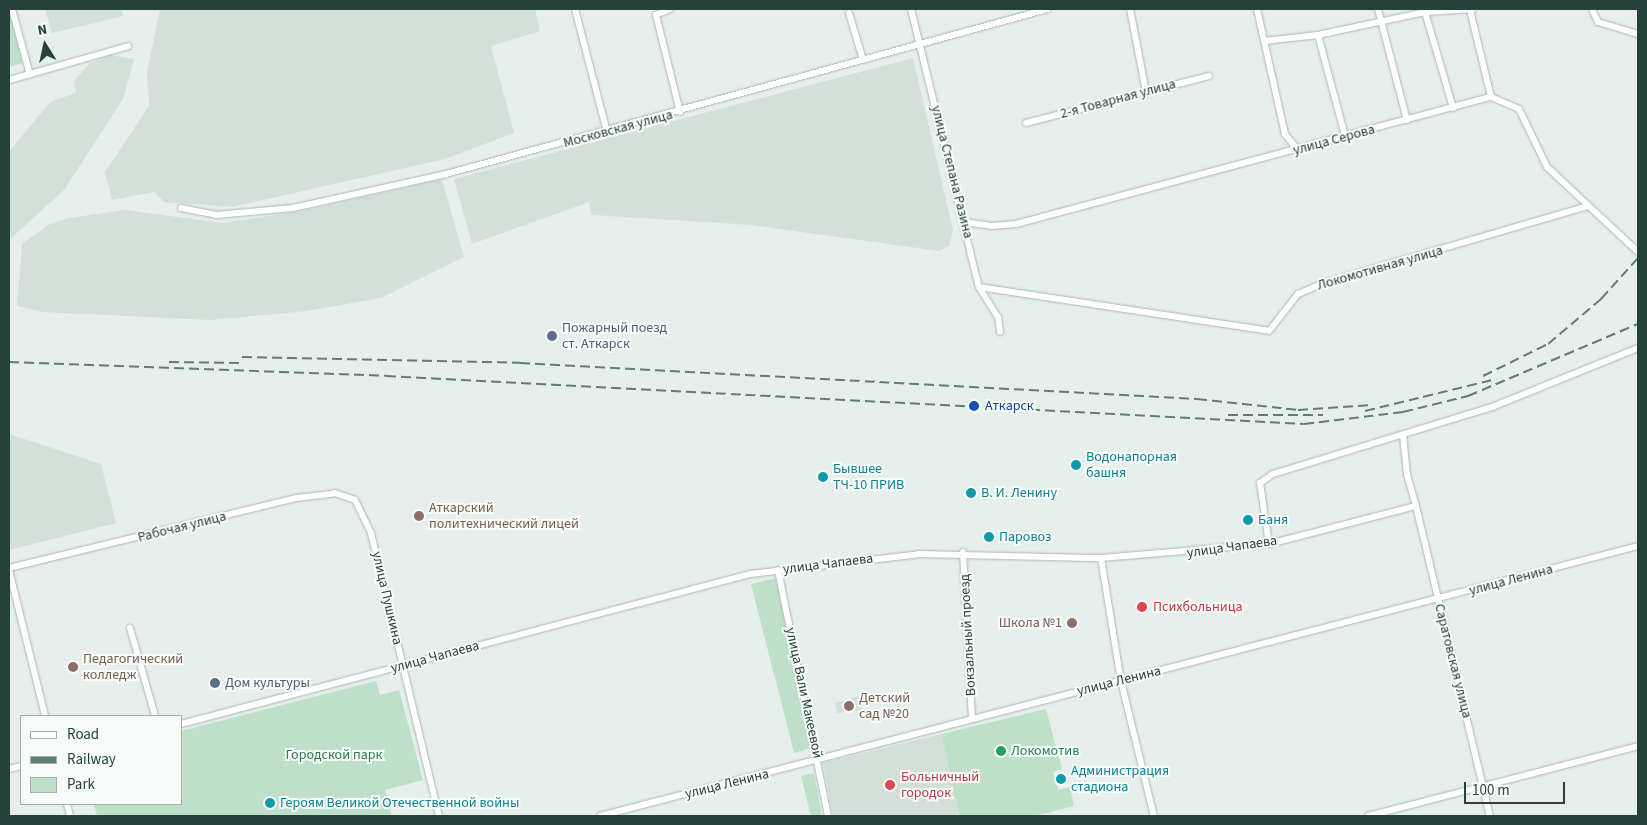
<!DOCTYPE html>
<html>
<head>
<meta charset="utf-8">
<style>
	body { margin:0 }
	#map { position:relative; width:1647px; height:825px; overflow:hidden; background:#e6efeb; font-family:"Source Sans 3",sans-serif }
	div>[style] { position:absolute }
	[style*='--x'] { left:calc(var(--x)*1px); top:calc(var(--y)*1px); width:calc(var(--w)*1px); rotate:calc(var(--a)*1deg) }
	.built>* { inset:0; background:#d4dfda }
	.green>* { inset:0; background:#bfe0c8 }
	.roads { filter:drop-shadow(0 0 1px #a8b8b2) drop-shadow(0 0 1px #a8b8b2) }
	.minor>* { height:6px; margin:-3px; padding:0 3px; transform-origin:3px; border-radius:3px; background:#fff }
	.rail>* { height:2px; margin-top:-1px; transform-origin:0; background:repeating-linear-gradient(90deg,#5f7d75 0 10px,transparent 0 15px) }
	.dots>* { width:14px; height:14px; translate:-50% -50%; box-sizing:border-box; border:2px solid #f7fbf9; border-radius:50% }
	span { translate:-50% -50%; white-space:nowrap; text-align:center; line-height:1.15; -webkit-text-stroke:4px #f7fbf9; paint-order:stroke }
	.street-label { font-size:14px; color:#24423a }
	.service-label { font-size:14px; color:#4e5e75 }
	.left { translate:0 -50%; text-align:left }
	.transit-label { font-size:14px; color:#164399 }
	.culture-label { font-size:14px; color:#0d838f }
	.education-label { font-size:14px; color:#785e54 }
	.right { translate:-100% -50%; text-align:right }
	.health-label { font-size:14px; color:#be3a42 }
	.leisure-label { font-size:14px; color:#27864d }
	.park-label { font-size:14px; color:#2d7a4b }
	.frame { position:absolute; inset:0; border:10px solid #24423a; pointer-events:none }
	.legend { position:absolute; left:20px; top:715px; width:162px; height:90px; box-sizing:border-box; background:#f7fbf9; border:1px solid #a3b1ad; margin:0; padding:6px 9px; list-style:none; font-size:15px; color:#24423a }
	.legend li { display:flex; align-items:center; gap:10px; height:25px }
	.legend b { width:25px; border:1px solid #a3b1ad }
	.north { position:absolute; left:20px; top:20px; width:50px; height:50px; -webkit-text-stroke:4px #f7fbf9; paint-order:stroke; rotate:350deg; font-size:14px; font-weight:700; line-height:20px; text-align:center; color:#24423a }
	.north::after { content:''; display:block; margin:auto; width:18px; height:22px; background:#24423a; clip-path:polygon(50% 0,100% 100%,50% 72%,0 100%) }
	.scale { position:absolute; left:1464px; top:782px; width:101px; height:22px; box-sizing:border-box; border:2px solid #24423a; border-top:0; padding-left:6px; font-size:15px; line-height:18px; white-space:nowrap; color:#24423a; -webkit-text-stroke:4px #f7fbf9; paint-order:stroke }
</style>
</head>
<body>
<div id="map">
	<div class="built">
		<div style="clip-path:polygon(45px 9px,122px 9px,123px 16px,52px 33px)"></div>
		<div style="clip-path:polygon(160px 9px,535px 9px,540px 31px,491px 46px,514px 133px,445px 159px,232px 207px,164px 202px,154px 192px,112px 200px,105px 172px,149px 106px,147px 71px)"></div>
		<div style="clip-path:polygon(110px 55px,134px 59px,123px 99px,64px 190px,9px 240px,9px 152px,50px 102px,76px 93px,74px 81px,89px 64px)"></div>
		<div style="clip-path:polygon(913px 58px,953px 230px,949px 246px,939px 251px,752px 225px,592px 215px,589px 202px,472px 244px,454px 179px)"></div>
		<div style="clip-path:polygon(442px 179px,464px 257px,381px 298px,306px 311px,210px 320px,43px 312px,17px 306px,22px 244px,50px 224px,69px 218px,125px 210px,223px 223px,302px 211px)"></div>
		<div style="clip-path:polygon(9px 434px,101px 464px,116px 523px,9px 550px)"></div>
		<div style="clip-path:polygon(859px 696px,863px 710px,837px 713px,835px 703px)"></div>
		<div style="clip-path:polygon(941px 734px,959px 816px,833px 816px,823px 763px)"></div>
	</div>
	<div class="green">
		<div style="clip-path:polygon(9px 10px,22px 63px,9px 67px)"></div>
		<div style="clip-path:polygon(776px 578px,811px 748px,794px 753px,751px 584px)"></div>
		<div style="clip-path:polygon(376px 681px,380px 695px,399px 690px,423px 780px,385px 790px,392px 816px,97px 816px,94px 804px,181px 804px,181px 731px)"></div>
		<div style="clip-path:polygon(1046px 709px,1062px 769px,1053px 772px,1058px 790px,1070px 787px,1074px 806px,1035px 816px,959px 816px,941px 734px)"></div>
		<div style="clip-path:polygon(814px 773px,822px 816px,811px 816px,801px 776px)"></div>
	</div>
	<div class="roads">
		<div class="minor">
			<div style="--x:12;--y:9;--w:68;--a:74.7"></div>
			<div style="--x:575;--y:9;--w:127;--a:75.4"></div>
			<div style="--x:670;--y:9;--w:15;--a:157"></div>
			<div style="--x:656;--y:15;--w:100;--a:76.1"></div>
			<div style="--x:911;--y:9;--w:286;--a:76.3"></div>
			<div style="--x:979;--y:287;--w:36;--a:58"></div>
			<div style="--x:998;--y:317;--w:15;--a:82"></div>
			<div style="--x:1130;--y:9;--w:85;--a:79.1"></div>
			<div style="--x:1257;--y:9;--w:128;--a:77.4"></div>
			<div style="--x:1285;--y:134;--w:21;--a:51"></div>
			<div style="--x:1378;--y:9;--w:115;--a:75.4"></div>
			<div style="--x:1592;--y:9;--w:14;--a:65"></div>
			<div style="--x:1598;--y:22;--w:42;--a:16.7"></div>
			<div style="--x:1470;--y:10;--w:89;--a:76.4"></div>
			<div style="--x:1425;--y:12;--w:100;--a:73.7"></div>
			<div style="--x:849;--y:13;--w:49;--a:73.4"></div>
			<div style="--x:1318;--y:35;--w:105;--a:75"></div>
			<div style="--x:1265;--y:41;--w:53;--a:-6.5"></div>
			<div style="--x:1318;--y:35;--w:109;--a:-12.1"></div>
			<div style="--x:1425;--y:12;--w:48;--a:-3.6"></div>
			<div style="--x:9;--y:80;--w:124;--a:-15.9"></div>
			<div style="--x:1026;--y:123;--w:189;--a:-14.4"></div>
			<div style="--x:181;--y:208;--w:36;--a:11"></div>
			<div style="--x:216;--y:215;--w:77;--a:-5.2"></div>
			<div style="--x:293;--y:208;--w:157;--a:-12.5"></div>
			<div style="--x:446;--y:174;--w:624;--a:-15.33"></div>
			<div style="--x:964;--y:222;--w:28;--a:8"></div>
			<div style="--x:992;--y:226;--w:24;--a:-5"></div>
			<div style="--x:1016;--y:224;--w:492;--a:-15"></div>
			<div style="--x:1491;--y:97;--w:30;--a:23"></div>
			<div style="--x:1519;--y:109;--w:64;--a:64.2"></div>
			<div style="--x:1547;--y:167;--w:125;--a:43"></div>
			<div style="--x:979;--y:287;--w:293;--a:8.6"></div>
			<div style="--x:1269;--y:331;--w:47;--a:-51.9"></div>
			<div style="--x:1298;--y:294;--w:25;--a:-23"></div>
			<div style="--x:1321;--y:284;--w:278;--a:-16.3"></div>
			<div style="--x:1416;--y:506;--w:319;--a:76.6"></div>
			<div style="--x:1269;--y:544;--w:62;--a:-98.4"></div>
			<div style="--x:1260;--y:483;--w:16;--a:-35"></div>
			<div style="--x:1273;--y:474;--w:229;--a:-17"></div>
			<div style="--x:1492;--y:407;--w:157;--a:-22"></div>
			<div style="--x:963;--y:552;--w:167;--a:86.9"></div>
			<div style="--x:1101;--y:558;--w:125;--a:80.8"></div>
			<div style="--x:1121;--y:681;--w:139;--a:76.3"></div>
			<div style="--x:9;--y:568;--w:296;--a:-13.7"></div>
			<div style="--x:297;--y:498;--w:38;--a:-7"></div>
			<div style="--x:335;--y:493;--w:21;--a:19"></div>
			<div style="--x:355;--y:500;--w:37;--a:64"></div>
			<div style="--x:371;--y:533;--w:291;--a:76.5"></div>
			<div style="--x:9;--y:570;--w:150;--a:76.1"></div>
			<div style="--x:778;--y:570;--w:251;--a:78.5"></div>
			<div style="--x:130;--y:628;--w:91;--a:74.1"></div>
			<div style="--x:181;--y:724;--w:588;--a:-14.77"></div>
			<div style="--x:750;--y:574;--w:170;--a:-6.7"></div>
			<div style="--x:919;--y:554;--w:182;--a:1.3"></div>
			<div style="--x:1101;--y:558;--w:169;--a:-4.8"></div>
			<div style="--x:1269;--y:544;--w:152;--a:-14.5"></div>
			<div style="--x:1416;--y:506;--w:32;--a:-106"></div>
			<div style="--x:1407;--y:475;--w:40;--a:-95.7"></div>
			<div style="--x:9;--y:769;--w:12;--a:-14"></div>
			<div style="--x:67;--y:804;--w:12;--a:76"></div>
			<div style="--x:600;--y:816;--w:1073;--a:-14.58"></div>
			<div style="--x:1368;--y:816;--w:279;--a:-14.5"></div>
		</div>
	</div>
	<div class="rail">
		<div style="--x:242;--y:357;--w:278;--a:1.2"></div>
		<div style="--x:520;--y:363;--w:678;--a:3.04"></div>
		<div style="--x:1197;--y:399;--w:102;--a:6.2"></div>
		<div style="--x:1298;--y:410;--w:74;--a:-3.9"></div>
		<div style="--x:9;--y:362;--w:377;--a:2.1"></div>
		<div style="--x:386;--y:376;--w:919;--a:2.99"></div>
		<div style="--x:1304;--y:424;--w:100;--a:-6.9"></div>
		<div style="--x:1403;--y:412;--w:67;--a:-13.8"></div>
		<div style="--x:1468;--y:396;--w:185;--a:-23"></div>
		<div style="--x:169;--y:362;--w:72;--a:0.8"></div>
		<div style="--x:1483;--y:376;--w:72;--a:-26.2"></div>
		<div style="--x:1548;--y:344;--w:70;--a:-40.3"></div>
		<div style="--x:1601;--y:299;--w:55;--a:-47.9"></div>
		<div style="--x:1365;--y:411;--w:135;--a:-13.7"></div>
		<div style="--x:1228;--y:415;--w:95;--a:0"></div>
	</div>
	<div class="dots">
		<div style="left:552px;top:336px;background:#5c6f8a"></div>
		<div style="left:974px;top:406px;background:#1a4fb4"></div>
		<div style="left:1076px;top:465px;background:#0f9aa8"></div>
		<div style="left:823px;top:477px;background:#0f9aa8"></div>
		<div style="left:971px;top:493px;background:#0f9aa8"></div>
		<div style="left:419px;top:516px;background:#8d6e63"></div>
		<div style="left:1248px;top:520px;background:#0f9aa8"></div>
		<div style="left:989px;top:537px;background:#0f9aa8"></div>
		<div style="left:1142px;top:607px;background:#e0444e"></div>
		<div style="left:1072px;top:623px;background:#8d6e63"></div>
		<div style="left:73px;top:667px;background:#8d6e63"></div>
		<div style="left:215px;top:683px;background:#5c6f8a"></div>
		<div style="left:849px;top:706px;background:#8d6e63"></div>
		<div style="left:1001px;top:751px;background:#2e9e5b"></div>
		<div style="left:1061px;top:779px;background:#0f9aa8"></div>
		<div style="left:890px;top:785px;background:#e0444e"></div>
		<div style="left:270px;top:803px;background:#0f9aa8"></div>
	</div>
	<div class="street-label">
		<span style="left:1118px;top:99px;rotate:-15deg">2-я Товарная улица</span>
		<span style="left:618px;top:129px;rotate:-15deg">Московская улица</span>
		<span style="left:1334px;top:140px;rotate:-15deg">улица Серова</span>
		<span style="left:952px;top:172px;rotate:76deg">улица Степана Разина</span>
		<span style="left:1380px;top:268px;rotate:-16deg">Локомотивная улица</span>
		<span style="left:182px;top:527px;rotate:-14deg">Рабочая улица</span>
		<span style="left:1232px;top:547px;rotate:-8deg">улица Чапаева</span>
		<span style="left:828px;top:564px;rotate:-7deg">улица Чапаева</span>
		<span style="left:1511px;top:580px;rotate:-15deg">улица Ленина</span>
		<span style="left:387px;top:598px;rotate:77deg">улица Пушкина</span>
		<span style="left:968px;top:635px;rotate:-93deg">Вокзальный проезд</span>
		<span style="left:435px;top:657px;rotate:-15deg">улица Чапаева</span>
		<span style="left:1453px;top:661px;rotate:76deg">Саратовская улица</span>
		<span style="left:1119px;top:681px;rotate:-14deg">улица Ленина</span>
		<span style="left:804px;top:693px;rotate:78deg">улица Вали Макеевой</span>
		<span style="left:727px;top:784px;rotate:-14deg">улица Ленина</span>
	</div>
	<div class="service-label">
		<span class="left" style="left:562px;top:336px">Пожарный поезд<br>ст. Аткарск</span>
		<span class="left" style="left:225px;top:683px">Дом культуры</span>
	</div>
	<div class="transit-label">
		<span class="left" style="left:985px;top:406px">Аткарск</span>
	</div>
	<div class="culture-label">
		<span class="left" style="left:1086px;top:465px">Водонапорная<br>башня</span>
		<span class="left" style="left:833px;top:477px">Бывшее<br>ТЧ-10 ПРИВ</span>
		<span class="left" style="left:981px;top:493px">В. И. Ленину</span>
		<span class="left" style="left:1258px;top:520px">Баня</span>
		<span class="left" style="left:999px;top:537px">Паровоз</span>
		<span class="left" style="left:1071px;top:779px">Администрация<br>стадиона</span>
		<span class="left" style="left:280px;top:803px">Героям Великой Отечественной войны</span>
	</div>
	<div class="education-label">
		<span class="left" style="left:429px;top:516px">Аткарский<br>политехнический лицей</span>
		<span class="right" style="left:1062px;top:623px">Школа №1</span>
		<span class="left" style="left:83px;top:667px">Педагогический<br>колледж</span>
		<span class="left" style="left:859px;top:706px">Детский<br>сад №20</span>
	</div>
	<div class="health-label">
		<span class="left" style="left:1153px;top:607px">Психбольница</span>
		<span class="left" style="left:901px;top:785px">Больничный<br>городок</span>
	</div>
	<div class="leisure-label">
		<span class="left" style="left:1011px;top:751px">Локомотив</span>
	</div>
	<div class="park-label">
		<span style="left:334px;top:755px">Городской парк</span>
	</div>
	<div class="frame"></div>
	<ul class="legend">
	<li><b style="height:6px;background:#fff"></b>Road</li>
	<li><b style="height:6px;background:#5f7d75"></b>Railway</li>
	<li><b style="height:14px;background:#bfe0c8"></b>Park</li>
	</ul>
	<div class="north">N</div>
	<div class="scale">100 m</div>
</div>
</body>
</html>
